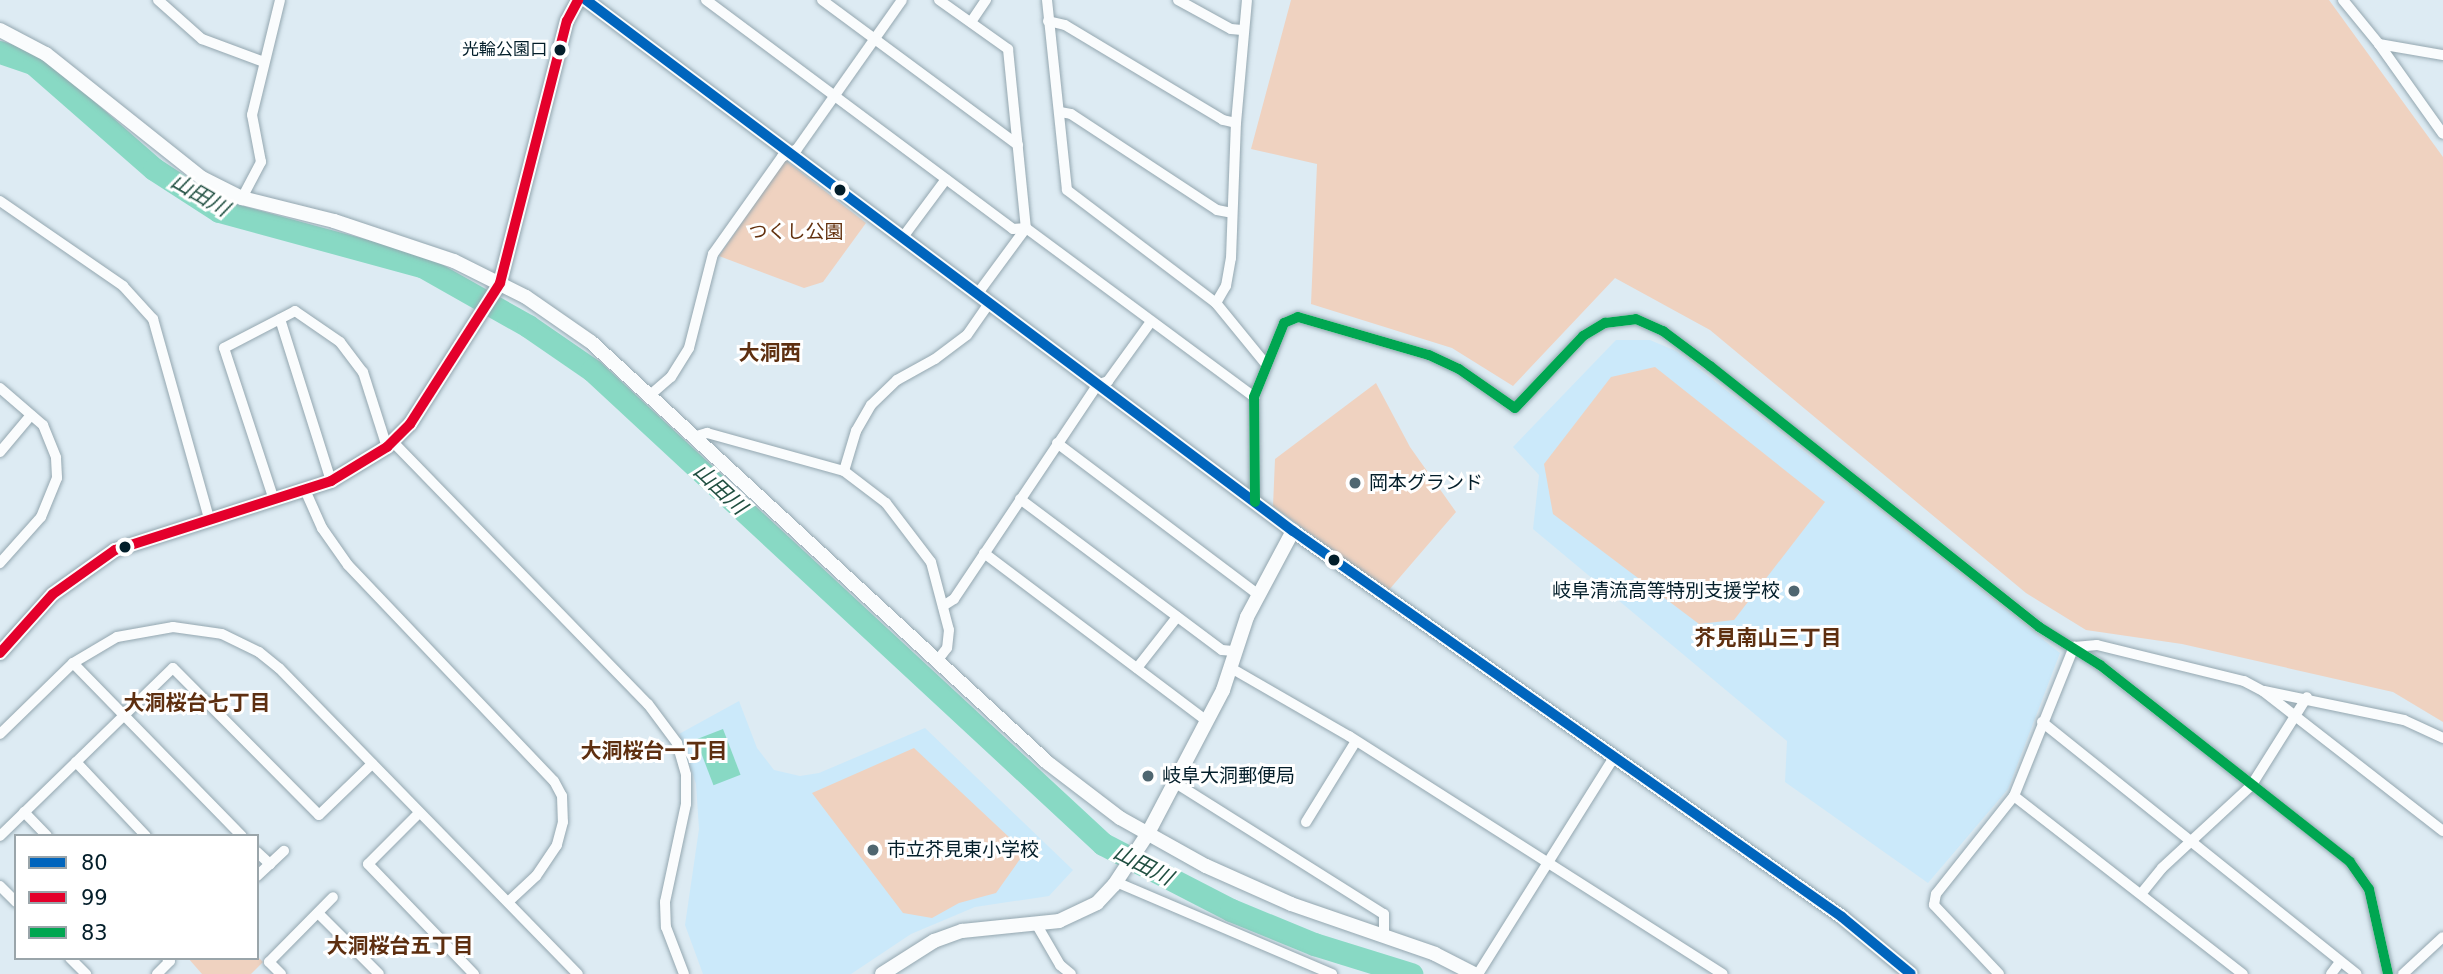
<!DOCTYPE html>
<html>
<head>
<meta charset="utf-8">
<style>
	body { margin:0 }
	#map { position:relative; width:2443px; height:974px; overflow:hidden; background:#ddebf3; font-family:"DejaVu Sans","Noto Sans JP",sans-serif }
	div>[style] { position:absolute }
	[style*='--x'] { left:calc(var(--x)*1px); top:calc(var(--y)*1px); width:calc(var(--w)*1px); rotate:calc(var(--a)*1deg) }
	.built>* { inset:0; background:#cbe9fa }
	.green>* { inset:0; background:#efd2c0 }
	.water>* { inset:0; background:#88d9c4; transform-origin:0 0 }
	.river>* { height:23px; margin:-11.5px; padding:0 11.5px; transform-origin:11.5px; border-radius:11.5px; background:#88d9c4 }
	.roads { filter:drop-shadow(0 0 2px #94a7b0) drop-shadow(0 0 2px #94a7b0) }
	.minor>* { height:10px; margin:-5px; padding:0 5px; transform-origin:5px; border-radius:5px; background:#fafcfd }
	.tertiary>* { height:14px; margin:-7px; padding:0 7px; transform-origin:7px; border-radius:7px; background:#fafcfd }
	.bus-1>* { height:10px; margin:-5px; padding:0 5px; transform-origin:5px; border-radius:5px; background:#0065bd }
	.bus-2>* { height:10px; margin:-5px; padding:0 5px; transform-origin:5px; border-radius:5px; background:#e4002b }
	.bus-3>* { height:10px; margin:-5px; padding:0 5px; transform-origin:5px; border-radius:5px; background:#00a651 }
	.dots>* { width:19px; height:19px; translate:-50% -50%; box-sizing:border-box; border:4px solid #fff; border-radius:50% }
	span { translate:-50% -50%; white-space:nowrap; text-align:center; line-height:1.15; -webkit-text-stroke:6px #fff; paint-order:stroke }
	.bus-label { font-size:17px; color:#031e2a }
	.right { translate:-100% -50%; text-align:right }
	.park-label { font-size:19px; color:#63310e }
	.poi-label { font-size:19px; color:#031e2a }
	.left { translate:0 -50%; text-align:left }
	.water-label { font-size:21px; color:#204f41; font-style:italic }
	.neighbourhood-label { font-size:21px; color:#5e2f10; font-weight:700 }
	.legend { position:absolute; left:14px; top:834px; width:245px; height:126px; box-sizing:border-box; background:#fff; border:2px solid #9aa5aa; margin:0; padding:9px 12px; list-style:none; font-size:21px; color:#031e2a }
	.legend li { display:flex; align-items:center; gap:14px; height:35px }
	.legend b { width:35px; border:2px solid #9aa5aa }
</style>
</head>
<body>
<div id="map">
	<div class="built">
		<div style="clip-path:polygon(1616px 340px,1650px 340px,1676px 351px,2060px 653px,2008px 789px,1928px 883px,1785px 782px,1787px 741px,1533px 529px,1539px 475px,1513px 447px)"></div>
		<div style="clip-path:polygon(739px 701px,757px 748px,774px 770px,800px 776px,819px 773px,925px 728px,1073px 870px,1049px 896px,975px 907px,911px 934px,851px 974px,703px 974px,685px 925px,699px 829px,696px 784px,679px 734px)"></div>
	</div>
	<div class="green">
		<div style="clip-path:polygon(1291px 0,2329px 0,2443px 157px,2443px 722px,2393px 692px,2182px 644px,2086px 630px,2026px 593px,1710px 330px,1615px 278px,1513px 386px,1452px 348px,1311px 304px,1317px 164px,1251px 149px)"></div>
		<div style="clip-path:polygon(785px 160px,866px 223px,823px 282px,804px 288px,719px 256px)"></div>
		<div style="clip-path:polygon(1655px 367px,1825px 502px,1734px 620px,1699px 624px,1553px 514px,1544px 464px,1611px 377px)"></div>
		<div style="clip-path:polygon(1376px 383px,1410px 447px,1456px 512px,1388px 591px,1273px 506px,1275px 459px)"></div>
		<div style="clip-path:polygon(914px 748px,1025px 852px,996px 893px,959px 903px,932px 918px,903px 913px,812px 793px)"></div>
		<div style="clip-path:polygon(257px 956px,263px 962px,251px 974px,202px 974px,188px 958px)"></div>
	</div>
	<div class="water">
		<div style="left:723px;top:729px;width:49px;height:29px;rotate:69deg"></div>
	</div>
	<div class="river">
		<div style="--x:0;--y:52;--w:36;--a:19"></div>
		<div style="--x:34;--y:64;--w:159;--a:41.2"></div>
		<div style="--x:154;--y:169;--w:77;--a:32.9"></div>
		<div style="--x:219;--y:211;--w:210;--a:15.2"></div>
		<div style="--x:422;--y:266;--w:122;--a:29.5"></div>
		<div style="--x:528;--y:326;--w:78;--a:34.5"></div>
		<div style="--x:592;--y:370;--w:697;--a:42.85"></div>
		<div style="--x:1103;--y:844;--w:144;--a:27.3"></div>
		<div style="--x:1231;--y:910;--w:90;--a:22.3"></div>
		<div style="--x:1314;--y:944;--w:102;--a:17.2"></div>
	</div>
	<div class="roads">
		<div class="minor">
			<div style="--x:158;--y:0;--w:59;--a:41.6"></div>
			<div style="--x:202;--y:39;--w:66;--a:20.4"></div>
			<div style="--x:706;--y:0;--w:383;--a:36.7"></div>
			<div style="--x:1013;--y:229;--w:13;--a:-4"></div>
			<div style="--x:1026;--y:228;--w:284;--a:36.5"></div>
			<div style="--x:822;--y:0;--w:244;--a:36.5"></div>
			<div style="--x:939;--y:0;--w:85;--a:35.4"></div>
			<div style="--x:1008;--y:49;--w:180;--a:84.3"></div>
			<div style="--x:1026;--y:228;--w:81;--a:126.4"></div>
			<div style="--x:1047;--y:0;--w:191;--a:84"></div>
			<div style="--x:1067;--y:190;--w:187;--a:37.2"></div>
			<div style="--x:1216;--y:303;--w:77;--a:50.8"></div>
			<div style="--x:1178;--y:0;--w:60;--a:28.7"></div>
			<div style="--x:1231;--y:29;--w:11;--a:5"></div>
			<div style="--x:2343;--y:0;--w:57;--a:50.7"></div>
			<div style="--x:2379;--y:44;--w:65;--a:9.8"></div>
			<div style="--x:1048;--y:21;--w:17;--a:13"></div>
			<div style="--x:1065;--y:25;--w:184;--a:31"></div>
			<div style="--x:1223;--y:120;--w:13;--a:13"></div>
			<div style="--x:971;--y:22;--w:27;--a:-56"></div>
			<div style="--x:2379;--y:44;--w:110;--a:54.6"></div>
			<div style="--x:1060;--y:112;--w:11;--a:10"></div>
			<div style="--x:1071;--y:114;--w:175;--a:33.3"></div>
			<div style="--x:1217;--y:210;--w:15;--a:11"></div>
			<div style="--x:242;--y:198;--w:41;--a:-62.2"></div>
			<div style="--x:261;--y:162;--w:48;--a:-100.8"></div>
			<div style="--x:252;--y:115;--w:118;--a:-76.3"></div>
			<div style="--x:0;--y:201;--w:150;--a:34.6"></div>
			<div style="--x:123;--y:286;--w:45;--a:47.7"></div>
			<div style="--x:153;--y:319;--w:207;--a:74.3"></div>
			<div style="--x:903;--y:237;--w:72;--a:-53.4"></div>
			<div style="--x:1216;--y:303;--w:20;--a:-60"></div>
			<div style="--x:1226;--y:286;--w:28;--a:-80"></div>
			<div style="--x:1231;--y:258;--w:135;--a:-87.9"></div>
			<div style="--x:1236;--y:123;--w:123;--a:-84.9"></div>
			<div style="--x:280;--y:319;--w:170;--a:72.5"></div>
			<div style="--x:0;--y:388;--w:57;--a:40.7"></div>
			<div style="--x:43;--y:425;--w:35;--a:68"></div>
			<div style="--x:56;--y:458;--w:20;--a:87"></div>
			<div style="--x:57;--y:478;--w:42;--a:112.3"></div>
			<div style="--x:41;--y:517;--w:62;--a:131.7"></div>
			<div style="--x:649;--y:396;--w:29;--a:-41"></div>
			<div style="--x:671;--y:377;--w:34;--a:-58"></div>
			<div style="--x:689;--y:348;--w:97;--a:-75.7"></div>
			<div style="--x:713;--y:254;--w:119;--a:-54.6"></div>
			<div style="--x:782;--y:157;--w:17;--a:-28"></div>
			<div style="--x:797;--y:149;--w:182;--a:-54.8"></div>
			<div style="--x:693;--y:437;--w:15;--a:-16"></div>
			<div style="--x:707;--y:433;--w:142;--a:15.5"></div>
			<div style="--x:844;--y:471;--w:53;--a:37.3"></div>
			<div style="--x:886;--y:503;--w:74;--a:52.7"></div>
			<div style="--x:931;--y:562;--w:70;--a:75.2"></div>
			<div style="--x:949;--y:630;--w:18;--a:96"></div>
			<div style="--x:947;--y:648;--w:16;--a:128"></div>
			<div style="--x:393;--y:442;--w:366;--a:45.8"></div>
			<div style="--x:648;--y:704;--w:49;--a:53.4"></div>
			<div style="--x:677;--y:743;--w:33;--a:74"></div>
			<div style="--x:686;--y:775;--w:29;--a:90"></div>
			<div style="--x:686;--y:804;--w:100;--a:102.1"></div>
			<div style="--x:665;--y:902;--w:25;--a:88"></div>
			<div style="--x:666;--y:927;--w:50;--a:69"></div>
			<div style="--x:1057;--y:443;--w:253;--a:37"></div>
			<div style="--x:0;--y:452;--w:48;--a:-50"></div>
			<div style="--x:844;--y:471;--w:42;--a:-73.3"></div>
			<div style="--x:856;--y:431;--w:30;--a:-60"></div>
			<div style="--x:871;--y:405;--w:36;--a:-44"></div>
			<div style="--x:897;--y:380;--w:43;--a:-28.9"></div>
			<div style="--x:935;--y:359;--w:40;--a:-37"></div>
			<div style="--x:967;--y:335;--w:40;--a:-55.1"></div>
			<div style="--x:305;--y:490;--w:42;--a:65.9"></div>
			<div style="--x:322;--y:528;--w:45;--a:54.9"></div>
			<div style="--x:348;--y:565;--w:298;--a:46.4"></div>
			<div style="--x:554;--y:781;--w:17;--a:62"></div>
			<div style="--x:562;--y:796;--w:26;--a:88"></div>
			<div style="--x:563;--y:822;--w:24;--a:105"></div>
			<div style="--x:557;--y:845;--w:37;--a:124"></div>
			<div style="--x:536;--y:876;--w:38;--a:137"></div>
			<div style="--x:1020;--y:499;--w:252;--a:36.8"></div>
			<div style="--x:1222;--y:650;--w:11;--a:5"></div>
			<div style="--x:274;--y:500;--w:160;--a:-108.2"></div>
			<div style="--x:224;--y:348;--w:80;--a:-27.5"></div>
			<div style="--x:295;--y:311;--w:55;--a:34.6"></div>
			<div style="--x:340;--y:342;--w:38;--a:53"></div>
			<div style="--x:363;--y:372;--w:79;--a:72.3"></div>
			<div style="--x:1255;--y:502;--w:105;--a:-90.5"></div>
			<div style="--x:1254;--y:397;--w:80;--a:-67.9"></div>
			<div style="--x:1284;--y:323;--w:15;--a:-23"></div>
			<div style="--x:1298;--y:317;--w:136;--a:16.2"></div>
			<div style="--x:1429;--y:355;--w:33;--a:25"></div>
			<div style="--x:1459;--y:369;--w:68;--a:34.9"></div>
			<div style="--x:1515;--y:408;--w:99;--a:-46.6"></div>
			<div style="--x:1583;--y:336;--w:26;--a:-31"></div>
			<div style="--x:1605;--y:323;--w:31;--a:-7"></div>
			<div style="--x:1636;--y:319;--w:30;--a:24"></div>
			<div style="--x:1663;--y:331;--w:59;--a:36.7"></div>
			<div style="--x:1710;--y:366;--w:420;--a:38.4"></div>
			<div style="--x:2039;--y:627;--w:72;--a:31.9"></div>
			<div style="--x:2100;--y:665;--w:318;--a:38.2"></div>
			<div style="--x:2350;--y:862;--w:33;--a:55"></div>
			<div style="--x:2369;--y:889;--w:87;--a:77.4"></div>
			<div style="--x:984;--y:553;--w:279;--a:37"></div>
			<div style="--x:943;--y:606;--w:13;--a:-32"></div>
			<div style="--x:954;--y:599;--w:257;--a:-56.2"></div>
			<div style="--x:1097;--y:385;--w:12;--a:-20"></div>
			<div style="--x:1108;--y:381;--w:72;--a:-54.1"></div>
			<div style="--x:2074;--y:647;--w:23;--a:-5"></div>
			<div style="--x:2097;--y:645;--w:151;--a:13.8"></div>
			<div style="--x:2244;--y:681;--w:21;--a:28"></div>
			<div style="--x:2263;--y:691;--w:228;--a:37.9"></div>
			<div style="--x:73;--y:663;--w:242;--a:45.7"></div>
			<div style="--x:1137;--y:668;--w:65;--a:-51.9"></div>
			<div style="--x:1231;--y:668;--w:136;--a:30"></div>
			<div style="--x:1349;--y:736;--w:443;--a:32.5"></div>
			<div style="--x:2264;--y:691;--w:143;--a:11.7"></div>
			<div style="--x:2404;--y:720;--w:43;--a:24.8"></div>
			<div style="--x:2042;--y:722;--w:403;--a:38.7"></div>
			<div style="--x:0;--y:734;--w:102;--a:-44.2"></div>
			<div style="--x:73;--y:663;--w:51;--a:-30.6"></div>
			<div style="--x:117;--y:637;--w:57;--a:-10.1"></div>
			<div style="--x:173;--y:627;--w:49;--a:8.1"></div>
			<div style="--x:222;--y:634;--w:41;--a:25.9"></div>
			<div style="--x:259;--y:652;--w:26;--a:39"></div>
			<div style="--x:279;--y:668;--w:428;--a:45.7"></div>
			<div style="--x:76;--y:762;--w:102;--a:46.6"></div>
			<div style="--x:1174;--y:782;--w:248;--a:32.2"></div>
			<div style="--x:1384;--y:914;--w:21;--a:90"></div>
			<div style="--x:2014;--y:796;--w:290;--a:37.9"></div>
			<div style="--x:24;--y:812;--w:33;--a:46"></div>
			<div style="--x:419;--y:813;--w:72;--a:135"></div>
			<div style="--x:368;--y:864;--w:153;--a:46.1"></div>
			<div style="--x:1306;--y:822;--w:95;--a:-58.3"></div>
			<div style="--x:0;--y:836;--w:241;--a:-44.2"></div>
			<div style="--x:173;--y:668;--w:207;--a:45.2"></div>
			<div style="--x:319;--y:815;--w:74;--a:-43.9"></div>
			<div style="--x:257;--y:852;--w:18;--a:43"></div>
			<div style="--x:257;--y:876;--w:37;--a:-43"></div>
			<div style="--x:1116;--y:882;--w:235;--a:23.1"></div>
			<div style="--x:0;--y:886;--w:23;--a:45"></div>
			<div style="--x:2141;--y:894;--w:33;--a:-51"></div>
			<div style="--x:2162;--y:868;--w:121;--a:-42.7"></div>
			<div style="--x:2251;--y:786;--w:105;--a:-57.8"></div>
			<div style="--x:318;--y:913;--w:86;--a:45"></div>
			<div style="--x:1038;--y:927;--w:44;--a:59.9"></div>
			<div style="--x:1060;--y:965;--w:14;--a:39"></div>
			<div style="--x:70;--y:958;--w:23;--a:45"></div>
			<div style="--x:157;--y:974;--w:18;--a:-45"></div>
			<div style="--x:170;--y:961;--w:4;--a:-135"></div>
			<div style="--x:281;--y:974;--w:17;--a:-135"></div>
			<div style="--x:269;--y:962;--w:91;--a:-45.4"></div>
			<div style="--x:1478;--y:974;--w:254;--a:-57.9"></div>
			<div style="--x:1999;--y:974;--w:95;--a:-133.3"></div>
			<div style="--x:1934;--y:905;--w:11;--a:-80"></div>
			<div style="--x:1936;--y:894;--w:125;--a:-51.5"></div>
			<div style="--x:2014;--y:796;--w:161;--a:-68.1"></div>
			<div style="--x:2331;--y:974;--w:15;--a:-53"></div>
			<div style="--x:2403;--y:974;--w:54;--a:-42.8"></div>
		</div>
		<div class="tertiary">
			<div style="--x:586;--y:0;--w:884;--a:36.91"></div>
			<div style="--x:1293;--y:531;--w:671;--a:35.11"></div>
			<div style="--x:1842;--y:917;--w:89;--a:39.6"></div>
			<div style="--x:0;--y:30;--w:52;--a:27.6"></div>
			<div style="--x:46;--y:54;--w:199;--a:38.5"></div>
			<div style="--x:202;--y:178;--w:45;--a:26.6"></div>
			<div style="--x:242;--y:198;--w:95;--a:14"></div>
			<div style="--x:334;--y:221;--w:126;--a:18.4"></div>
			<div style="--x:454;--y:261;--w:80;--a:26.6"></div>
			<div style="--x:526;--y:297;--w:79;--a:34.7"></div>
			<div style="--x:591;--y:342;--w:621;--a:42.65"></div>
			<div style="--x:1048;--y:763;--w:91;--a:37.4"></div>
			<div style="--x:1120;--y:818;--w:98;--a:29.2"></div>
			<div style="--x:1206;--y:866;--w:93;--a:24.1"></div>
			<div style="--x:1291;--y:904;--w:152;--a:19.1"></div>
			<div style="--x:1435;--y:954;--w:44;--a:27.1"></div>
			<div style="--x:0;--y:653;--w:79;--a:-48.1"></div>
			<div style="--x:53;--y:594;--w:76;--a:-35.4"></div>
			<div style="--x:115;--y:550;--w:227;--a:-17.7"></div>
			<div style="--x:331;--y:481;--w:66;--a:-31.3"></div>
			<div style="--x:387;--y:447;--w:33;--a:-45"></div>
			<div style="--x:410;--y:424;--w:167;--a:-57.4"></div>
			<div style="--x:500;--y:283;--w:270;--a:-75.7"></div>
			<div style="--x:567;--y:21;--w:24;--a:-62"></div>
			<div style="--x:882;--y:974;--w:62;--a:-32.4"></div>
			<div style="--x:934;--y:941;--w:30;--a:-20"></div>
			<div style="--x:962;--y:931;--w:98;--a:-5.9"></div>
			<div style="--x:1059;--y:921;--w:42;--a:-25.3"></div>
			<div style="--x:1097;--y:903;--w:25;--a:-47"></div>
			<div style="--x:1114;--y:885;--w:60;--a:-56.6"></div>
			<div style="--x:1147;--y:835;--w:164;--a:-62.3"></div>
			<div style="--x:1223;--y:690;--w:77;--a:-71.8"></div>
			<div style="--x:1247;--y:617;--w:98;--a:-61.9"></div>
		</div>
	</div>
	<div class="bus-1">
		<div style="--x:586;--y:0;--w:884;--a:36.91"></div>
		<div style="--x:1293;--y:531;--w:671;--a:35.11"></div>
		<div style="--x:1842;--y:917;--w:89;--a:39.6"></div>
	</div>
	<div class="bus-2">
		<div style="--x:0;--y:653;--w:79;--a:-48.1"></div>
		<div style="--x:53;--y:594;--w:76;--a:-35.4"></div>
		<div style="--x:115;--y:550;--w:227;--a:-17.7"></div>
		<div style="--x:331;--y:481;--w:66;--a:-31.3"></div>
		<div style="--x:387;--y:447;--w:33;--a:-45"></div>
		<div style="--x:410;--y:424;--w:167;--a:-57.4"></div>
		<div style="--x:500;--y:283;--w:270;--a:-75.7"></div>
		<div style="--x:567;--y:21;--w:24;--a:-62"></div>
	</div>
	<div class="bus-3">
		<div style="--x:1255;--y:502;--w:105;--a:-90.5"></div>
		<div style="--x:1254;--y:397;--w:80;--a:-67.9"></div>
		<div style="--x:1284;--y:323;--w:15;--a:-23"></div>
		<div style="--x:1298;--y:317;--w:136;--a:16.2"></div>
		<div style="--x:1429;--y:355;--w:33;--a:25"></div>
		<div style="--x:1459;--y:369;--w:68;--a:34.9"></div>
		<div style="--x:1515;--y:408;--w:99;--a:-46.6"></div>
		<div style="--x:1583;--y:336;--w:26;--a:-31"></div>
		<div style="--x:1605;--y:323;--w:31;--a:-7"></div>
		<div style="--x:1636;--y:319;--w:30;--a:24"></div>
		<div style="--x:1663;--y:331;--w:59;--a:36.7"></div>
		<div style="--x:1710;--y:366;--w:420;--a:38.4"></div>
		<div style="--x:2039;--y:627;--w:72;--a:31.9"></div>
		<div style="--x:2100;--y:665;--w:318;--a:38.2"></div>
		<div style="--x:2350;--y:862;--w:33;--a:55"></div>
		<div style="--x:2369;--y:889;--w:87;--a:77.4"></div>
	</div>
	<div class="dots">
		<div style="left:560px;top:50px;background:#031e2a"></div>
		<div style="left:840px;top:190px;background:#031e2a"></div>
		<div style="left:1355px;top:483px;background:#4f6670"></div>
		<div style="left:125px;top:547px;background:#031e2a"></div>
		<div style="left:1334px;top:560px;background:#031e2a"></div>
		<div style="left:1794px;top:591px;background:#4f6670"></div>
		<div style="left:1148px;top:776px;background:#4f6670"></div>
		<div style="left:873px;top:850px;background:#4f6670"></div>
	</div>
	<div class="bus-label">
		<span class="right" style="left:547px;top:50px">光輪公園口</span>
	</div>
	<div class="park-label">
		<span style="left:796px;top:232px">つくし公園</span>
	</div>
	<div class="poi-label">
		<span class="left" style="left:1369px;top:483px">岡本グランド</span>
		<span class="right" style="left:1780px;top:591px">岐阜清流高等特別支援学校</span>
		<span class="left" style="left:1162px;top:776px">岐阜大洞郵便局</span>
		<span class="left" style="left:887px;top:850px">市立芥見東小学校</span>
	</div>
	<div class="water-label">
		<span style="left:200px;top:195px;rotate:30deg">山田川</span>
		<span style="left:720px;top:489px;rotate:43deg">山田川</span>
		<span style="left:1143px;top:865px;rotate:27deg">山田川</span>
	</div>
	<div class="neighbourhood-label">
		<span style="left:770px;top:353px">大洞西</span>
		<span style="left:1768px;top:638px">芥見南山三丁目</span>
		<span style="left:197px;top:703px">大洞桜台七丁目</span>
		<span style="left:654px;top:751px">大洞桜台一丁目</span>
		<span style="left:400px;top:946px">大洞桜台五丁目</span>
	</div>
	<ul class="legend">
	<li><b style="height:9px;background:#0065bd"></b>80</li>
	<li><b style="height:9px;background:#e4002b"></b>99</li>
	<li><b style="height:9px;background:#00a651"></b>83</li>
	</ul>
</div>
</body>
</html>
